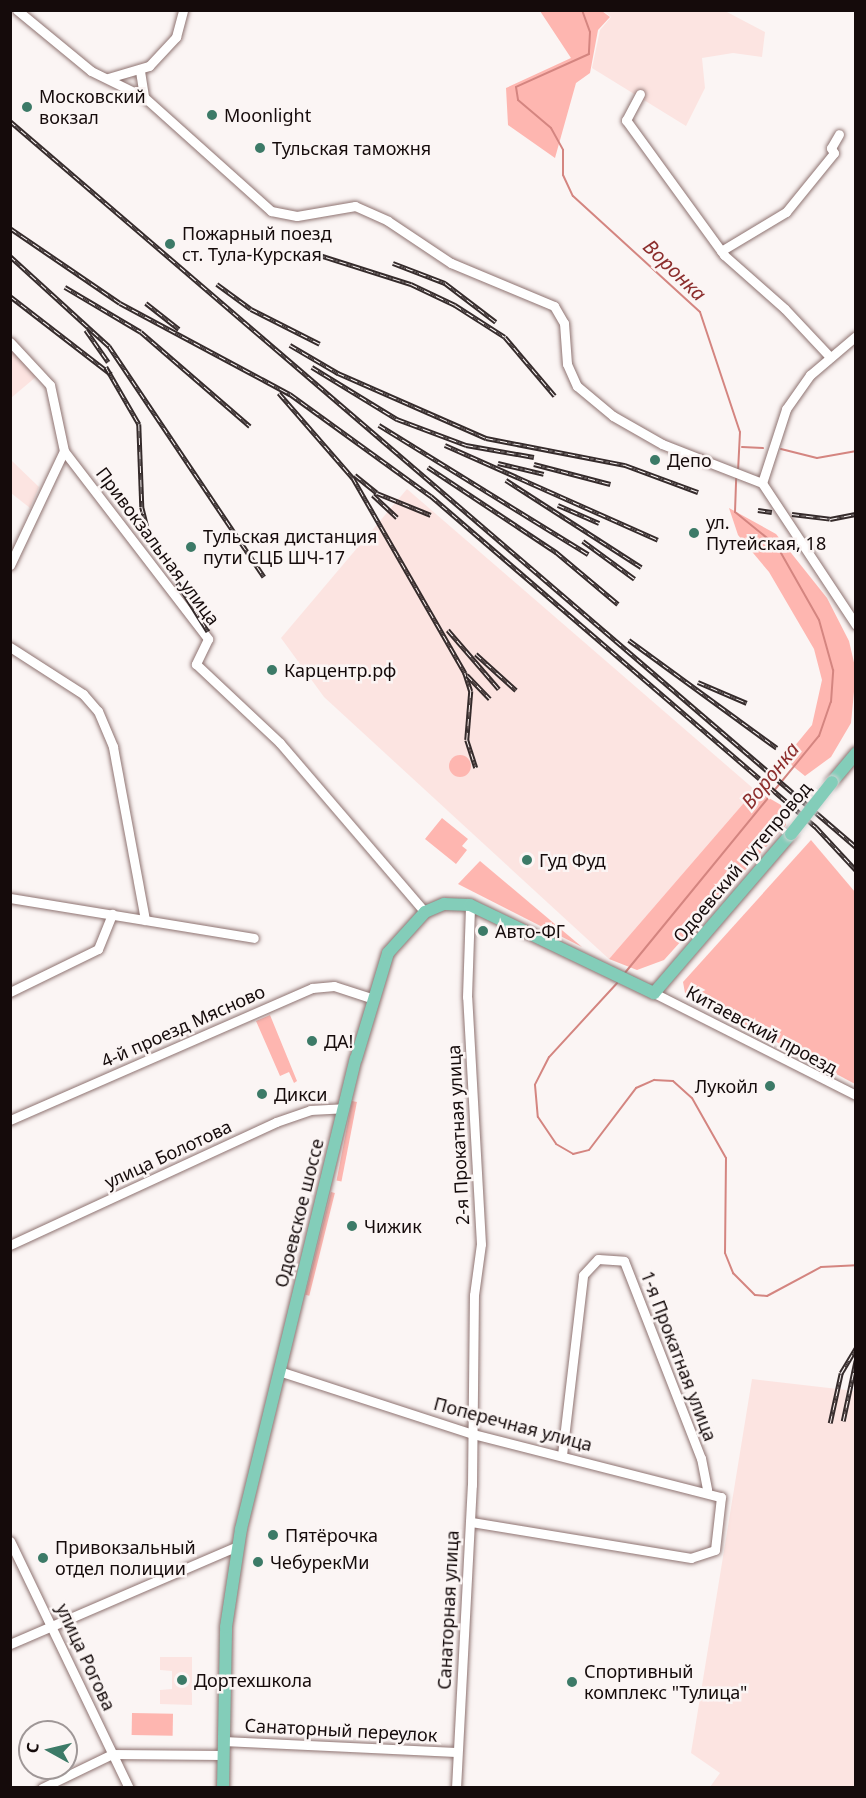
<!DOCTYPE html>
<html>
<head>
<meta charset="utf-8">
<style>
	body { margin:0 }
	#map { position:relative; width:866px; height:1798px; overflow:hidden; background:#fbf5f4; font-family:"Noto Sans",sans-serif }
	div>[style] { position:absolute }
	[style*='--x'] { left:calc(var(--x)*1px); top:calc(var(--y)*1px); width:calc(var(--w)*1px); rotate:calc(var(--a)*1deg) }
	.built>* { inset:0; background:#fce4e1 }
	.green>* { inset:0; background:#feb6b0; transform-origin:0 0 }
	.round { border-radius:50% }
	.stream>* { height:2px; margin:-1px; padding:0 1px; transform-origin:1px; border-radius:1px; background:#d48580 }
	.roads { filter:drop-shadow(0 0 2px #8e7371) drop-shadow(0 0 2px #8e7371) }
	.minor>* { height:9px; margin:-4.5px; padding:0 4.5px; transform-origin:4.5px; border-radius:4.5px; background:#fff }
	.major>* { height:12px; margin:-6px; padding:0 6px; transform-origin:6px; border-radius:6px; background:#83cdb9 }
	.rail>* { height:4.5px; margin-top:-2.25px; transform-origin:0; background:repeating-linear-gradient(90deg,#fbf5f4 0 7px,#352b2b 0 14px); box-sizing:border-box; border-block:2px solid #352b2b }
	.bridges { filter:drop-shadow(0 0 2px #d5d3d3) drop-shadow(0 0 2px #d5d3d3) }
	.major-bridge>* { height:12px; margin:-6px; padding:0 6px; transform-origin:6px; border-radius:6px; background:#83cdb9 }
	.dots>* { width:16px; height:16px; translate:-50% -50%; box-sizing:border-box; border:3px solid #fbf5f4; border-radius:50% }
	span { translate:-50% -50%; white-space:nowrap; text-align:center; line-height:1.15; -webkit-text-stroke:5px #fbf5f4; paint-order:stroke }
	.poi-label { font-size:18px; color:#150b0b }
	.left { translate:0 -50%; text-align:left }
	.right { translate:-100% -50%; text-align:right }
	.street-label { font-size:18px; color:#150b0b }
	.water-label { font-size:20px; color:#8c2e2d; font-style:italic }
	.frame { position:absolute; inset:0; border:12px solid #150b0b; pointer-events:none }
	.north { position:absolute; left:18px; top:1720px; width:60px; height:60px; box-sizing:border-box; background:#fbf5f4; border:2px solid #9f9797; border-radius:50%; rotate:278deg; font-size:16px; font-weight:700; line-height:24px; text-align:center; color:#150b0b }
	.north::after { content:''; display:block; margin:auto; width:21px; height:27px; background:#3c7a67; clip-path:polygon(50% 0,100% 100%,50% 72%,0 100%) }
</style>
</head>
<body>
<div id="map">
	<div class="built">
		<div style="clip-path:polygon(603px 11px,725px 11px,765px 32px,762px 57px,733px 53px,702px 58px,705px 88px,686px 126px,592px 68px,600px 30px,611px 17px)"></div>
		<div style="clip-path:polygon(10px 349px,37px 376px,11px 398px,10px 398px)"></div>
		<div style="clip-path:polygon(11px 460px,39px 487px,30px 508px,11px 493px)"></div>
		<div style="clip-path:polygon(407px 489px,755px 790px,609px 959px,324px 697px,281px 638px)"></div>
		<div style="clip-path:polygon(752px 1379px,855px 1391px,855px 1787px,710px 1787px,720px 1773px,691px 1753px)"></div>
		<div style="clip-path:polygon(160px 1657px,192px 1657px,192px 1705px,160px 1704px,160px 1690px,172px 1689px,172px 1671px,160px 1670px)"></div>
	</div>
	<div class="green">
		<div style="clip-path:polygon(540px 11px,602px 11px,610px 17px,598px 30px,590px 73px,576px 83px,555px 158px,508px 125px,506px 88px,571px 58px)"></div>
		<div style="clip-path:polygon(729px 508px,776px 534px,827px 598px,849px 641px,856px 671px,851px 723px,831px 757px,805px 776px,784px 759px,812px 725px,822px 680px,814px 649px,769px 572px,738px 535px)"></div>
		<div class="round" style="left:449px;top:755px;width:22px;height:22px"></div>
		<div style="clip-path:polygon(755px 790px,781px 805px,786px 825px,664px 960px,637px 970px,609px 959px)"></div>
		<div style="clip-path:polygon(442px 818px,468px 839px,462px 846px,467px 850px,456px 864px,425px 839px)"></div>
		<div style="clip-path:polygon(811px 840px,855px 892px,855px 1084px,685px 993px,683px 982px)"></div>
		<div style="clip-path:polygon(480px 861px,582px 947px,458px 884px)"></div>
		<div style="clip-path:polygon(270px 1015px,297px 1081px,294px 1083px,289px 1072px,280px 1076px,256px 1021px)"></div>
		<div style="left:352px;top:1101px;width:5px;height:81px;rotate:11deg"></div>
		<div style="left:331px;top:1192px;width:4px;height:106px;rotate:14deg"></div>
		<div style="left:132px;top:1713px;width:41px;height:22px;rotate:1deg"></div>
	</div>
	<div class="stream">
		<div style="--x:582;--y:10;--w:23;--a:70"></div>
		<div style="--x:590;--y:32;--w:22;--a:93"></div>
		<div style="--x:589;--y:54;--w:80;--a:155.7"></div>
		<div style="--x:516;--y:87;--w:13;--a:81"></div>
		<div style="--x:518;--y:100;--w:43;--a:40.3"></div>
		<div style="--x:551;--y:128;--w:25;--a:61"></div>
		<div style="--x:563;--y:150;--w:25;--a:90"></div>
		<div style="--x:563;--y:175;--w:23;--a:65"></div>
		<div style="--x:573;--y:196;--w:172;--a:42.4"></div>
		<div style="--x:700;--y:312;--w:126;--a:71.6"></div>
		<div style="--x:740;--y:432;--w:40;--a:92.9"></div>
		<div style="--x:742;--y:447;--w:21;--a:3"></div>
		<div style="--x:781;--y:449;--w:37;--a:14"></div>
		<div style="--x:817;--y:458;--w:40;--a:-10"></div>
		<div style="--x:624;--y:974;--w:308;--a:-50.7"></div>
		<div style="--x:819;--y:736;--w:36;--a:-71"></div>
		<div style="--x:831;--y:702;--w:32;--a:-86"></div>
		<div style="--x:833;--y:670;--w:52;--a:-105.6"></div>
		<div style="--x:819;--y:620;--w:85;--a:-119.6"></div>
		<div style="--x:777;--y:546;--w:54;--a:-141"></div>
		<div style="--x:735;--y:512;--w:35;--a:-88"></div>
		<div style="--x:619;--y:981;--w:103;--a:132.6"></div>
		<div style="--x:549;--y:1057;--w:31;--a:117"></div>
		<div style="--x:535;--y:1085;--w:32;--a:85"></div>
		<div style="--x:538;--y:1117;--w:32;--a:56"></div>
		<div style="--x:556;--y:1144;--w:20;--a:30"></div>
		<div style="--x:573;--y:1154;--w:16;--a:-14"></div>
		<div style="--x:589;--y:1150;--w:78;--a:-52.8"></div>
		<div style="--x:636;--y:1088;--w:20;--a:-24"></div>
		<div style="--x:654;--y:1080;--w:19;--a:3"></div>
		<div style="--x:673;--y:1081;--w:25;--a:42"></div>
		<div style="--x:692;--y:1098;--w:69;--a:60.5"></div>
		<div style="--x:726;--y:1158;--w:95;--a:90.6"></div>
		<div style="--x:725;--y:1253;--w:22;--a:68"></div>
		<div style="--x:733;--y:1273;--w:31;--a:45"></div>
		<div style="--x:755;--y:1295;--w:12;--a:5"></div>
		<div style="--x:767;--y:1296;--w:61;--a:-28.2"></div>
		<div style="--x:821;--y:1267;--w:35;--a:-3"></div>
	</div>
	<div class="roads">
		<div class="minor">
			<div style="--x:17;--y:10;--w:96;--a:39.5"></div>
			<div style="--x:91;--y:71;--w:59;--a:26.1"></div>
			<div style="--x:144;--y:97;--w:171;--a:41.9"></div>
			<div style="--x:271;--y:211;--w:26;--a:11"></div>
			<div style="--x:297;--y:216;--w:59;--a:-9.8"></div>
			<div style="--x:355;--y:206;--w:36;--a:24"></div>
			<div style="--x:388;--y:221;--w:76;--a:33.7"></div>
			<div style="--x:451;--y:263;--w:112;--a:22.7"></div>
			<div style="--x:554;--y:306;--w:20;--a:60"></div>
			<div style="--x:564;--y:323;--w:41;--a:85.8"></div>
			<div style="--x:567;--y:364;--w:24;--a:66"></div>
			<div style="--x:577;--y:386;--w:47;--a:39.8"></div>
			<div style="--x:613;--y:416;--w:56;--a:29.7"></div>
			<div style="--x:662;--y:444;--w:107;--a:21.3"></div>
			<div style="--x:762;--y:483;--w:170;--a:56.5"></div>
			<div style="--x:140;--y:71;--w:26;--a:81"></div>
			<div style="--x:108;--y:78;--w:43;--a:-16.3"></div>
			<div style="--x:149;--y:66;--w:40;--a:-47"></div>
			<div style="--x:176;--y:37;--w:28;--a:-75"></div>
			<div style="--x:640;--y:94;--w:30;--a:118"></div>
			<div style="--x:626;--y:120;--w:167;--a:54"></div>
			<div style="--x:724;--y:255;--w:81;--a:41.5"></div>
			<div style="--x:785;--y:309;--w:66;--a:46.8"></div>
			<div style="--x:721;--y:251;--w:76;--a:-31"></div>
			<div style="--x:786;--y:212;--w:76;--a:-50.9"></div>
			<div style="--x:834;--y:153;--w:6;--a:-121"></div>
			<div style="--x:831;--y:148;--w:16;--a:-60"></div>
			<div style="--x:10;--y:342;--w:59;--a:47.1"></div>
			<div style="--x:50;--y:385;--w:67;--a:78"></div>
			<div style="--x:64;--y:451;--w:237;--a:52.5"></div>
			<div style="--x:208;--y:639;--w:28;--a:116"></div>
			<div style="--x:196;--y:664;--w:115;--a:43.2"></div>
			<div style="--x:280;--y:743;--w:223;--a:49.4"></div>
			<div style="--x:762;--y:483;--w:78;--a:-72"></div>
			<div style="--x:786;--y:409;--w:42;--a:-54.8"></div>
			<div style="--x:810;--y:375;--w:60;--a:-40.3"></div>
			<div style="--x:10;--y:565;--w:126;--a:-64.7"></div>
			<div style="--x:10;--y:647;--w:87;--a:32.8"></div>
			<div style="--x:83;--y:694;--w:23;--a:49"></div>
			<div style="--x:98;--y:711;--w:39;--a:67"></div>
			<div style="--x:113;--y:747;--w:176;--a:79.5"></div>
			<div style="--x:10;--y:898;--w:247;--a:9.3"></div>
			<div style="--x:10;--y:992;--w:98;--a:-26"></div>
			<div style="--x:98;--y:949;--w:38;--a:-68"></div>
			<div style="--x:654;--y:993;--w:226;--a:26.8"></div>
			<div style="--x:10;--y:1120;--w:330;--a:-23.6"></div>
			<div style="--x:312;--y:988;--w:22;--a:-5"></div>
			<div style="--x:334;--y:986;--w:40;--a:18"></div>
			<div style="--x:10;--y:1245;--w:293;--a:-24.8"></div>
			<div style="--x:276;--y:1122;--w:36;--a:-19"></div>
			<div style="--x:310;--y:1110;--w:33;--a:-3"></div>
			<div style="--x:279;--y:1371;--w:204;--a:18"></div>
			<div style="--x:473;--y:1434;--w:256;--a:14.3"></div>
			<div style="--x:721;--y:1497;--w:53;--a:96.5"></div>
			<div style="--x:715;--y:1550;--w:25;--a:162"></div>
			<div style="--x:691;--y:1558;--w:224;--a:-170.7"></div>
			<div style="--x:562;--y:1455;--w:181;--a:-83.3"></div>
			<div style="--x:583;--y:1275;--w:22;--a:-47"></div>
			<div style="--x:598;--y:1259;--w:26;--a:4"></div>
			<div style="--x:624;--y:1261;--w:212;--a:68.7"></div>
			<div style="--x:701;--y:1458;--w:32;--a:79"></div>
			<div style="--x:10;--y:1541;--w:274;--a:64.3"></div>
			<div style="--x:10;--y:1644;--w:248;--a:-23.3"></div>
			<div style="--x:223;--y:1741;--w:233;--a:2.7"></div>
			<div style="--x:42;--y:1788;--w:78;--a:-25.9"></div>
			<div style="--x:112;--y:1754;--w:110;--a:0.5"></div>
			<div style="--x:456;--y:1788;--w:303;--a:-87"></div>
			<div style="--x:472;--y:1485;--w:190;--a:-89.4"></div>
			<div style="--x:474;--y:1295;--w:51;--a:-82.2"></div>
			<div style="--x:481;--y:1244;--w:247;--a:-93.2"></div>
			<div style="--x:467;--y:997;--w:92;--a:-88.1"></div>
		</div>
		<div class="major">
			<div style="--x:832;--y:782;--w:38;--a:-50"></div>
			<div style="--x:223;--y:1788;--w:161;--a:-88.9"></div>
			<div style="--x:226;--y:1627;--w:99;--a:-81.3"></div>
			<div style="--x:241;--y:1529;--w:484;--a:-76.3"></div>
			<div style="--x:356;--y:1059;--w:111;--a:-73.2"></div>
			<div style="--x:388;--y:953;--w:55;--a:-47.9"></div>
			<div style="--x:425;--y:912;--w:21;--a:-23"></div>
			<div style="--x:444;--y:904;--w:26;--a:2"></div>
			<div style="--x:470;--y:905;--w:204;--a:25.6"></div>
			<div style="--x:654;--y:993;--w:210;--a:-49.3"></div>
		</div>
	</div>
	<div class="rail">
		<div style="--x:10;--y:121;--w:1115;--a:40.63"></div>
		<div style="--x:10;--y:228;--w:133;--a:34.3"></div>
		<div style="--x:120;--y:303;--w:193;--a:28.2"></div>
		<div style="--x:290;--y:394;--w:174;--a:35.9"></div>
		<div style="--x:431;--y:496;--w:508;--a:40.69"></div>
		<div style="--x:816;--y:827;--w:59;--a:47.1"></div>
		<div style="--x:313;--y:253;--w:103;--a:17.6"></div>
		<div style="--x:411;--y:284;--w:49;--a:25.5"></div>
		<div style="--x:455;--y:305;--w:59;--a:32.6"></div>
		<div style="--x:505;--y:337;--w:77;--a:49.7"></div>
		<div style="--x:10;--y:256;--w:134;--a:42.3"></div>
		<div style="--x:109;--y:346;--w:278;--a:56.1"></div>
		<div style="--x:393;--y:263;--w:56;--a:21"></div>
		<div style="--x:445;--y:283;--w:64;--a:37.4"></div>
		<div style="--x:217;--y:284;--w:42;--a:36.3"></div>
		<div style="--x:251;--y:309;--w:77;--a:26.9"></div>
		<div style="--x:65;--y:287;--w:88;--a:30.6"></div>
		<div style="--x:141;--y:332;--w:144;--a:40.8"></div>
		<div style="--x:10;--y:296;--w:128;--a:37.7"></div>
		<div style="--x:146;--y:303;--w:42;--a:38.2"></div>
		<div style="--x:86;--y:330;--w:39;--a:55"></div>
		<div style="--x:290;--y:345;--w:56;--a:30.3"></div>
		<div style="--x:338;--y:373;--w:162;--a:23.7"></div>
		<div style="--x:486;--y:438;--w:142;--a:11"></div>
		<div style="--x:625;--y:465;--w:78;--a:20.3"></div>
		<div style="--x:106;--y:367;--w:66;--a:59.9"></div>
		<div style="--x:139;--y:424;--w:83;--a:87.9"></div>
		<div style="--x:142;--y:507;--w:32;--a:76"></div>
		<div style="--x:150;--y:538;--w:110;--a:58.1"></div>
		<div style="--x:312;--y:367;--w:100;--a:31.5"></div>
		<div style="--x:397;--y:419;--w:74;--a:20.6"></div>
		<div style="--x:466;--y:445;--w:69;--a:10"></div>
		<div style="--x:279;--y:393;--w:113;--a:49"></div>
		<div style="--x:353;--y:478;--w:225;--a:60.1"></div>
		<div style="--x:465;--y:673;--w:19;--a:72"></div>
		<div style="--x:471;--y:691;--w:49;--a:94.7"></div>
		<div style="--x:467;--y:740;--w:29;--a:72"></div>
		<div style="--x:379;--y:425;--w:246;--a:31.7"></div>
		<div style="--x:445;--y:445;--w:233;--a:24"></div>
		<div style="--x:498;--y:463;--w:47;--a:13.4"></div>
		<div style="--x:534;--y:464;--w:79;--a:14.7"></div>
		<div style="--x:428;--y:467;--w:154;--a:33.6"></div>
		<div style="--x:556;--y:552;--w:81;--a:40"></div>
		<div style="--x:355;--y:475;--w:28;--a:39"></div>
		<div style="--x:377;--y:493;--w:58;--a:22.2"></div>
		<div style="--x:506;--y:480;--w:161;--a:32.8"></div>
		<div style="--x:373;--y:495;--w:33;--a:43"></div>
		<div style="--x:558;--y:505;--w:45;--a:23.7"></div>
		<div style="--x:758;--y:510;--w:14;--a:8"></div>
		<div style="--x:792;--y:514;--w:38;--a:7"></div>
		<div style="--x:830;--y:519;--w:26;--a:-11"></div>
		<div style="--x:583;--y:541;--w:64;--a:36.2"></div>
		<div style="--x:448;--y:630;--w:78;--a:49.2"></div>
		<div style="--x:629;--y:640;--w:183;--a:36.1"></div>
		<div style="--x:476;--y:654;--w:54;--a:42"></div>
		<div style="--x:467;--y:675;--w:33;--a:46"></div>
		<div style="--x:698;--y:682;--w:53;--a:23.2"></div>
		<div style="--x:843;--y:1421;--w:62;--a:-78"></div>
		<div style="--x:830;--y:1423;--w:51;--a:-77.6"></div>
		<div style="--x:841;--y:1373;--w:29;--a:-59"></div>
	</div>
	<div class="bridges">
		<div class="major-bridge">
			<div style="--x:791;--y:834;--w:66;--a:-51.7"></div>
		</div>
	</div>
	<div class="dots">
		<div style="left:27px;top:107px;background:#3c7a67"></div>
		<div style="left:212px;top:115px;background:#3c7a67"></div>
		<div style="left:260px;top:148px;background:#3c7a67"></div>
		<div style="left:170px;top:244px;background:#3c7a67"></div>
		<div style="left:655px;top:460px;background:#3c7a67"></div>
		<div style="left:694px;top:533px;background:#3c7a67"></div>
		<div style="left:191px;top:547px;background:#3c7a67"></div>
		<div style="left:272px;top:670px;background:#3c7a67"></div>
		<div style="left:527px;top:860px;background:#3c7a67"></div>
		<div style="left:483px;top:931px;background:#3c7a67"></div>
		<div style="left:312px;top:1041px;background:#3c7a67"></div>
		<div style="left:770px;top:1086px;background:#3c7a67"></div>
		<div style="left:262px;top:1094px;background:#3c7a67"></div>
		<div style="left:352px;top:1226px;background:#3c7a67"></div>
		<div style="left:273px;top:1535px;background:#3c7a67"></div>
		<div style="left:43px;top:1558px;background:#3c7a67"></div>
		<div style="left:258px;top:1562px;background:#3c7a67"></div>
		<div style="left:182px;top:1680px;background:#3c7a67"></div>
		<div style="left:572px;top:1682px;background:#3c7a67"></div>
	</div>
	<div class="poi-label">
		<span class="left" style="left:39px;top:107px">Московский<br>вокзал</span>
		<span class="left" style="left:224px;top:115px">Moonlight</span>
		<span class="left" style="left:272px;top:148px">Тульская таможня</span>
		<span class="left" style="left:182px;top:244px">Пожарный поезд<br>ст. Тула-Курская</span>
		<span class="left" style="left:667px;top:460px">Депо</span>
		<span class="left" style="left:706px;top:533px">ул.<br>Путейская, 18</span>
		<span class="left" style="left:203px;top:547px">Тульская дистанция<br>пути СЦБ ШЧ-17</span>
		<span class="left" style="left:284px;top:670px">Карцентр.рф</span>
		<span class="left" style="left:539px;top:860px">Гуд Фуд</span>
		<span class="left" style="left:495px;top:931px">Авто-ФГ</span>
		<span class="left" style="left:324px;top:1041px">ДА!</span>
		<span class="right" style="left:758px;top:1086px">Лукойл</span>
		<span class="left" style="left:274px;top:1094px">Дикси</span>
		<span class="left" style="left:364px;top:1226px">Чижик</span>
		<span class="left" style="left:285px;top:1535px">Пятёрочка</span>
		<span class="left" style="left:55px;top:1558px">Привокзальный<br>отдел полиции</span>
		<span class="left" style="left:270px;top:1562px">ЧебурекМи</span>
		<span class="left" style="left:584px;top:1682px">Спортивный<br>комплекс "Тулица"</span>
		<span class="left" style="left:194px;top:1680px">Дортехшкола</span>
	</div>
	<div class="street-label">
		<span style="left:158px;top:546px;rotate:53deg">Привокзальная улица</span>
		<span style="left:742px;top:862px;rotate:-50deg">Одоевский путепровод</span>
		<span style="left:183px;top:1026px;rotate:-24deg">4-й проезд Мясново</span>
		<span style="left:762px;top:1030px;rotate:28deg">Китаевский проезд</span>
		<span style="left:458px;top:1135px;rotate:-93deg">2-я Прокатная улица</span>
		<span style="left:168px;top:1154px;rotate:-25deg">улица Болотова</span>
		<span style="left:299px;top:1213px;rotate:-76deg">Одоевское шоссе</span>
		<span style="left:679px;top:1356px;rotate:69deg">1-я Прокатная улица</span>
		<span style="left:513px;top:1424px;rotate:15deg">Поперечная улица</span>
		<span style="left:448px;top:1610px;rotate:-87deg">Санаторная улица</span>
		<span style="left:86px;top:1657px;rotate:65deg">улица Рогова</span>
		<span style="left:341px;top:1730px;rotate:3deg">Санаторный переулок</span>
	</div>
	<div class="water-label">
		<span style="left:675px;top:270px;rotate:44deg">Воронка</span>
		<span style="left:770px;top:775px;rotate:-51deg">Воронка</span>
	</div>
	<div class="frame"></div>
	<div class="north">С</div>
</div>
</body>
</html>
